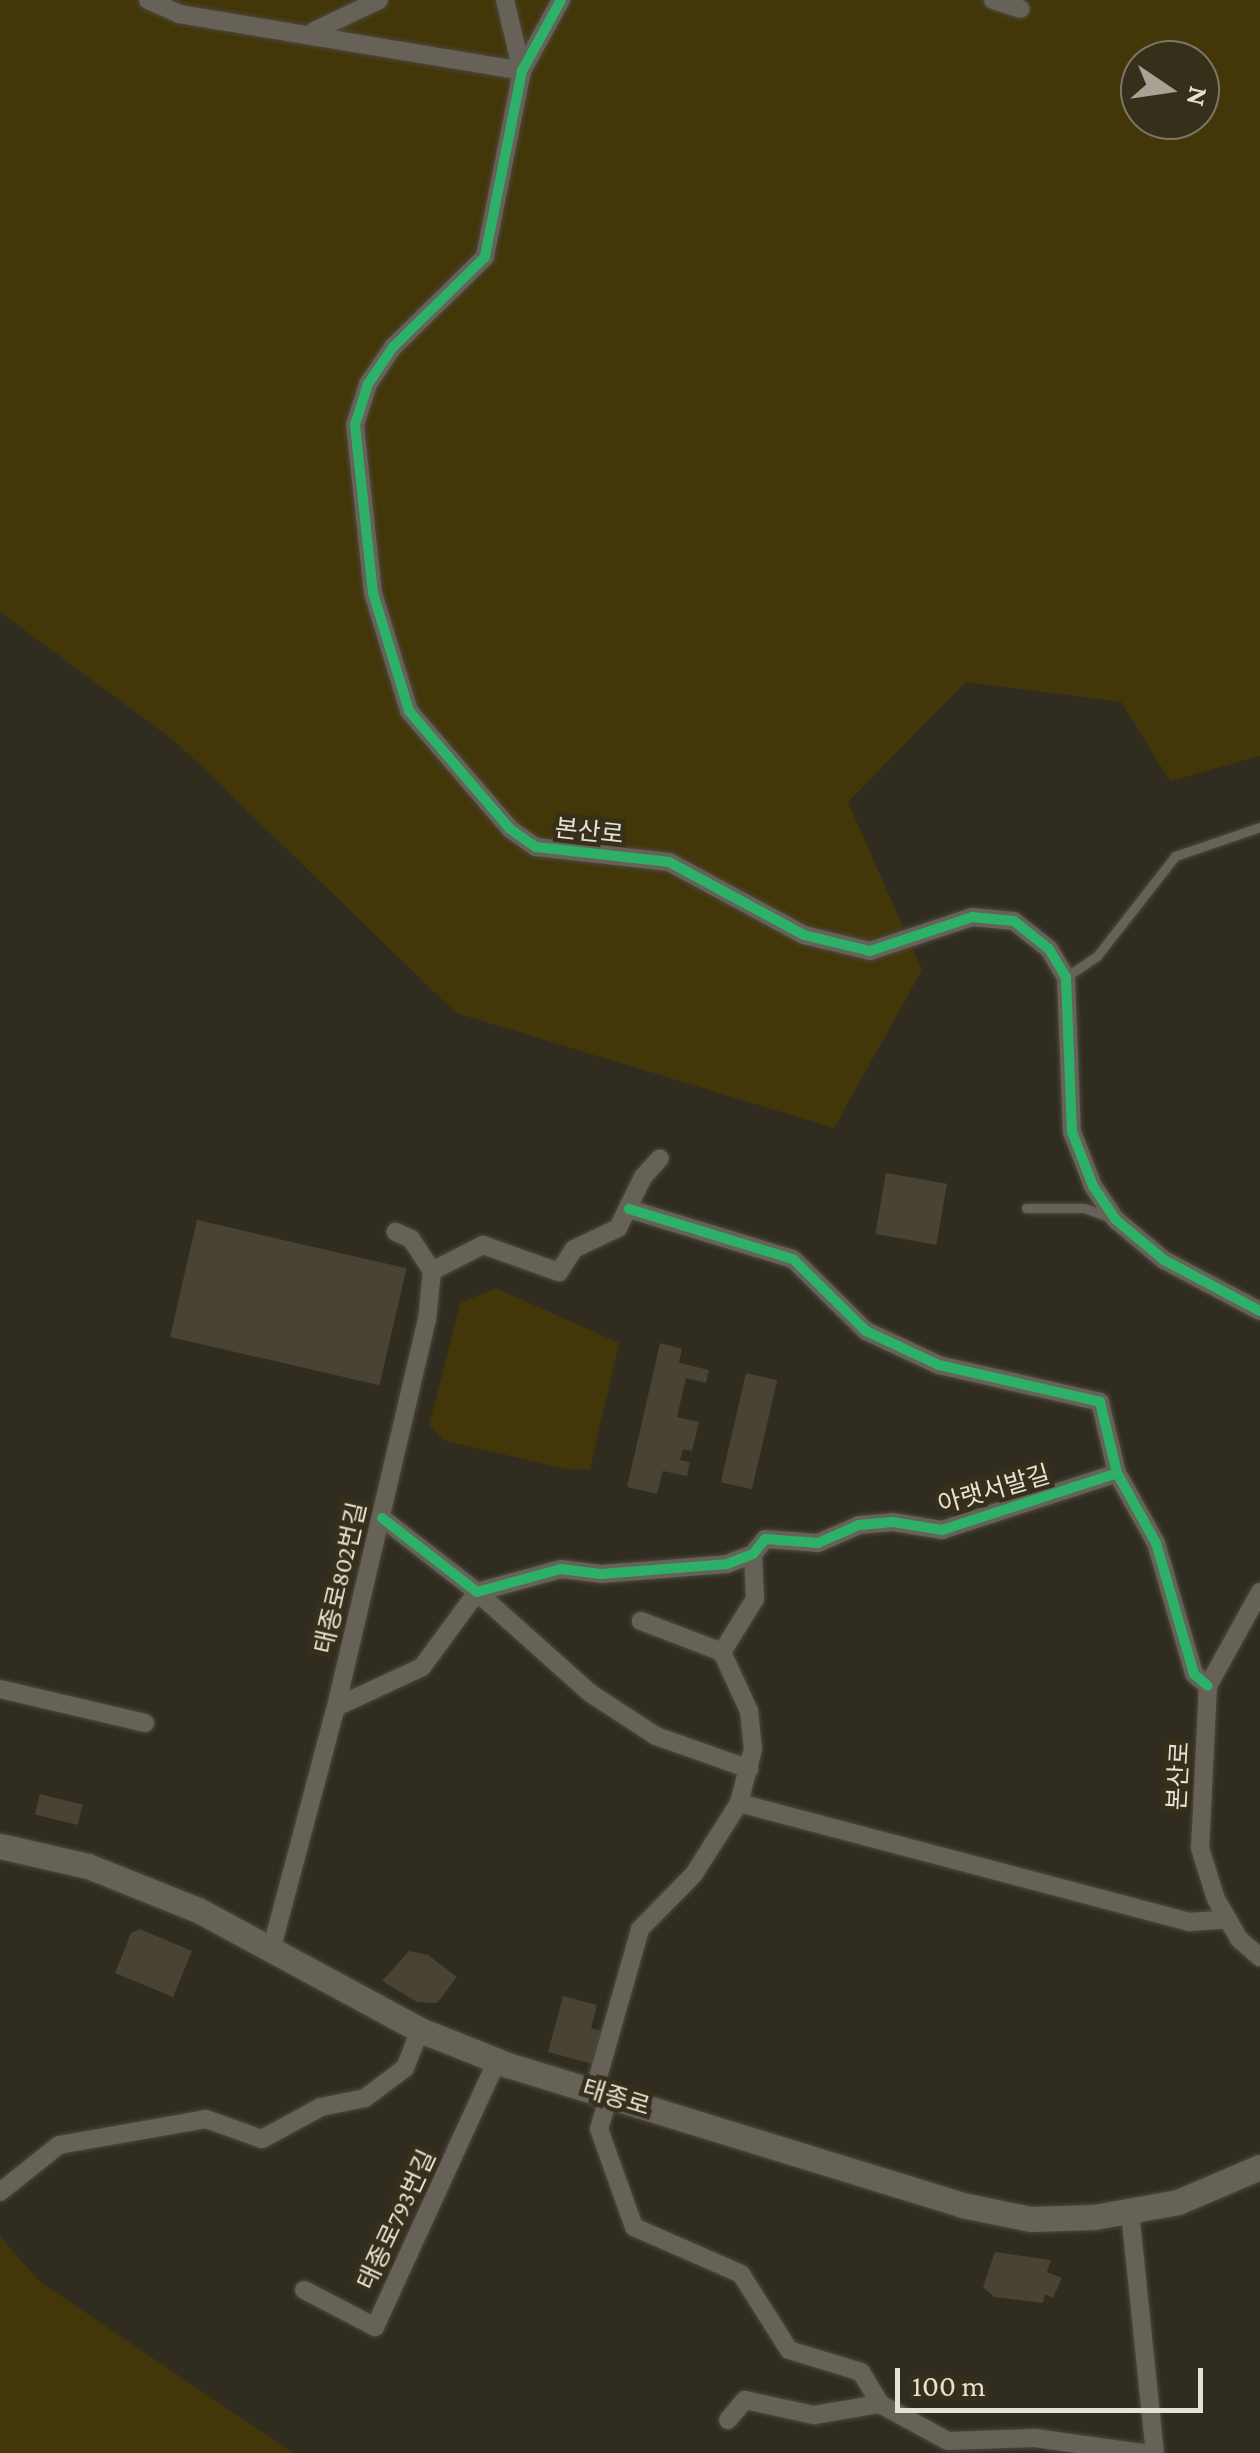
<!DOCTYPE html>
<html>
<head>
<meta charset="utf-8">
<style>
	body { margin:0 }
	#map { position:relative; width:1260px; height:2453px; overflow:hidden; background:#302c20; font-family:"Crimson Pro","Noto Sans KR",serif }
	div>[style] { position:absolute }
	[style*='--x'] { left:calc(var(--x)*1px); top:calc(var(--y)*1px); width:calc(var(--w)*1px); rotate:calc(var(--a)*1deg) }
	.green>* { inset:0; background:#433609 }
	.building>* { inset:0; background:#484332; transform-origin:0 0 }
	.roads { filter:drop-shadow(0 0 2px #4c493e) drop-shadow(0 0 2px #4c493e) }
	.lane>* { height:9px; margin:-4.5px; padding:0 4.5px; transform-origin:4.5px; border-radius:4.5px; background:#666258 }
	.street>* { height:18px; margin:-9px; padding:0 9px; transform-origin:9px; border-radius:9px; background:#666258 }
	.secondary>* { height:25px; margin:-12.5px; padding:0 12.5px; transform-origin:12.5px; border-radius:12.5px; background:#666258 }
	.cycleway>* { height:10px; margin:-5px; padding:0 5px; transform-origin:5px; border-radius:5px; background:#2db169 }
	span { translate:-50% -50%; white-space:nowrap; text-align:center; line-height:1.15; -webkit-text-stroke:9px #362f1a; paint-order:stroke }
	.street-label { font-size:25px; color:#e5e1d4 }
	.north { position:absolute; left:1120px; top:40px; width:100px; height:100px; box-sizing:border-box; background:#362f1a; border:2px solid #7c7664; border-radius:50%; rotate:103deg; font-size:28px; font-weight:700; line-height:40px; text-align:center; color:#e5e1d4 }
	.north::after { content:''; display:block; margin:auto; width:35px; height:45px; background:#a6a295; clip-path:polygon(50% 0,100% 100%,50% 72%,0 100%) }
	.scale { position:absolute; left:895px; top:2368px; width:308px; height:45px; box-sizing:border-box; border:5px solid #e5e1d4; border-top:0; padding-left:12px; font-size:30px; line-height:35px; white-space:nowrap; color:#e5e1d4; -webkit-text-stroke:8px #362f1a; paint-order:stroke }
</style>
</head>
<body>
<div id="map">
	<div class="green">
		<div style="clip-path:polygon(evenodd,0 0,1260px 0,1260px 756px,1170px 781px,1121px 702px,966px 682px,848px 802px,922px 970px,834px 1128px,456px 1013px,177px 743px,0 612px,0 0,1140px 60px,1200px 60px,1200px 120px,1140px 120px,1140px 60px)"></div>
		<div style="clip-path:polygon(496px 1288px,619px 1343px,590px 1469px,569px 1470px,443px 1440px,429px 1425px,460px 1303px)"></div>
		<div style="clip-path:polygon(0 2236px,39px 2281px,293px 2453px,0 2453px)"></div>
	</div>
	<div class="building">
		<div style="left:886px;top:1173px;width:62px;height:62px;rotate:10deg"></div>
		<div style="left:197px;top:1220px;width:215px;height:120px;rotate:13deg"></div>
		<div style="clip-path:polygon(660px 1343px,682px 1349px,679px 1363px,709px 1370px,706px 1383px,686px 1378px,677px 1417px,699px 1422px,692px 1451px,683px 1449px,680px 1460px,690px 1462px,687px 1476px,663px 1471px,657px 1494px,627px 1487px)"></div>
		<div style="left:746px;top:1373px;width:32px;height:112px;rotate:13deg"></div>
		<div style="left:40px;top:1794px;width:44px;height:21px;rotate:14deg"></div>
		<div style="clip-path:polygon(140px 1929px,192px 1951px,173px 1997px,115px 1973px,131px 1933px)"></div>
		<div style="clip-path:polygon(409px 1951px,428px 1955px,457px 1977px,437px 2003px,417px 2002px,382px 1981px)"></div>
		<div style="clip-path:polygon(563px 1996px,597px 2005px,591px 2028px,609px 2033px,600px 2066px,548px 2052px)"></div>
		<div style="clip-path:polygon(995px 2252px,1051px 2260px,1047px 2272px,1062px 2278px,1053px 2298px,1045px 2294px,1043px 2303px,994px 2297px,983px 2287px)"></div>
	</div>
	<div class="roads">
		<div class="lane">
			<div style="--x:1066;--y:977;--w:37;--a:-34"></div>
			<div style="--x:1097;--y:956;--w:127;--a:-52"></div>
			<div style="--x:1175;--y:856;--w:90;--a:-18.8"></div>
			<div style="--x:1026;--y:1208;--w:58;--a:0"></div>
			<div style="--x:1084;--y:1208;--w:30;--a:20"></div>
		</div>
		<div class="street">
			<div style="--x:148;--y:0;--w:34;--a:24"></div>
			<div style="--x:179;--y:14;--w:348;--a:9.4"></div>
			<div style="--x:522;--y:71;--w:73;--a:-103.5"></div>
			<div style="--x:561;--y:0;--w:81;--a:118.8"></div>
			<div style="--x:522;--y:71;--w:190;--a:101.3"></div>
			<div style="--x:485;--y:257;--w:129;--a:135.6"></div>
			<div style="--x:393;--y:347;--w:45;--a:124"></div>
			<div style="--x:368;--y:384;--w:43;--a:107.6"></div>
			<div style="--x:355;--y:425;--w:169;--a:83.9"></div>
			<div style="--x:373;--y:593;--w:123;--a:73"></div>
			<div style="--x:409;--y:711;--w:155;--a:49.4"></div>
			<div style="--x:510;--y:829;--w:32;--a:35"></div>
			<div style="--x:536;--y:847;--w:134;--a:6.4"></div>
			<div style="--x:669;--y:862;--w:153;--a:28.4"></div>
			<div style="--x:804;--y:935;--w:68;--a:13.6"></div>
			<div style="--x:870;--y:951;--w:108;--a:-18.4"></div>
			<div style="--x:972;--y:917;--w:42;--a:5.4"></div>
			<div style="--x:1014;--y:921;--w:45;--a:38.7"></div>
			<div style="--x:1049;--y:949;--w:33;--a:59"></div>
			<div style="--x:1066;--y:977;--w:155;--a:87.8"></div>
			<div style="--x:1072;--y:1132;--w:58;--a:68.7"></div>
			<div style="--x:1093;--y:1186;--w:40;--a:56"></div>
			<div style="--x:1115;--y:1219;--w:64;--a:39.9"></div>
			<div style="--x:1164;--y:1260;--w:109;--a:28"></div>
			<div style="--x:993;--y:0;--w:29;--a:18"></div>
			<div style="--x:314;--y:31;--w:72;--a:-25.5"></div>
			<div style="--x:629;--y:1209;--w:171;--a:17"></div>
			<div style="--x:793;--y:1259;--w:103;--a:44.6"></div>
			<div style="--x:866;--y:1331;--w:81;--a:25"></div>
			<div style="--x:939;--y:1365;--w:165;--a:12.9"></div>
			<div style="--x:1100;--y:1402;--w:73;--a:76.5"></div>
			<div style="--x:1117;--y:1473;--w:80;--a:60.9"></div>
			<div style="--x:1156;--y:1543;--w:136;--a:73.8"></div>
			<div style="--x:1194;--y:1674;--w:18;--a:41"></div>
			<div style="--x:432;--y:1271;--w:57;--a:-27"></div>
			<div style="--x:483;--y:1245;--w:81;--a:19.6"></div>
			<div style="--x:559;--y:1272;--w:27;--a:-57"></div>
			<div style="--x:574;--y:1249;--w:49;--a:-25.5"></div>
			<div style="--x:618;--y:1228;--w:57;--a:-63.9"></div>
			<div style="--x:643;--y:1177;--w:25;--a:-48"></div>
			<div style="--x:382;--y:1518;--w:120;--a:37.9"></div>
			<div style="--x:477;--y:1592;--w:87;--a:-15.3"></div>
			<div style="--x:561;--y:1569;--w:40;--a:7.1"></div>
			<div style="--x:601;--y:1574;--w:126;--a:-4.5"></div>
			<div style="--x:727;--y:1564;--w:28;--a:-21"></div>
			<div style="--x:753;--y:1554;--w:19;--a:-51"></div>
			<div style="--x:765;--y:1539;--w:53;--a:4.3"></div>
			<div style="--x:818;--y:1543;--w:45;--a:-23.7"></div>
			<div style="--x:859;--y:1525;--w:34;--a:-5"></div>
			<div style="--x:893;--y:1522;--w:50;--a:9.3"></div>
			<div style="--x:942;--y:1530;--w:184;--a:-18"></div>
			<div style="--x:1260;--y:1592;--w:107;--a:119"></div>
			<div style="--x:1208;--y:1686;--w:162;--a:92.8"></div>
			<div style="--x:1200;--y:1848;--w:53;--a:72.6"></div>
			<div style="--x:1216;--y:1899;--w:46;--a:60.1"></div>
			<div style="--x:1239;--y:1939;--w:28;--a:41"></div>
			<div style="--x:722;--y:1652;--w:62;--a:-58.1"></div>
			<div style="--x:755;--y:1599;--w:45;--a:-92.5"></div>
			<div style="--x:0;--y:1689;--w:149;--a:13.2"></div>
			<div style="--x:336;--y:1707;--w:95;--a:-24.9"></div>
			<div style="--x:422;--y:1667;--w:93;--a:-53.7"></div>
			<div style="--x:477;--y:1592;--w:152;--a:41.8"></div>
			<div style="--x:590;--y:1693;--w:79;--a:33.1"></div>
			<div style="--x:656;--y:1736;--w:99;--a:19.5"></div>
			<div style="--x:739;--y:1803;--w:465;--a:14.8"></div>
			<div style="--x:1189;--y:1922;--w:39;--a:-4"></div>
			<div style="--x:272;--y:1947;--w:248;--a:-75.1"></div>
			<div style="--x:336;--y:1707;--w:398;--a:-76.8"></div>
			<div style="--x:427;--y:1320;--w:49;--a:-84.2"></div>
			<div style="--x:432;--y:1271;--w:38;--a:-123"></div>
			<div style="--x:411;--y:1239;--w:17;--a:-155"></div>
			<div style="--x:594;--y:2091;--w:168;--a:-74.1"></div>
			<div style="--x:640;--y:1929;--w:77;--a:-45.5"></div>
			<div style="--x:694;--y:1874;--w:84;--a:-57.6"></div>
			<div style="--x:739;--y:1803;--w:56;--a:-75.5"></div>
			<div style="--x:753;--y:1749;--w:38;--a:-96"></div>
			<div style="--x:749;--y:1711;--w:65;--a:-114.6"></div>
			<div style="--x:722;--y:1652;--w:87;--a:-159.1"></div>
			<div style="--x:609;--y:2096;--w:34;--a:107"></div>
			<div style="--x:599;--y:2129;--w:104;--a:70.3"></div>
			<div style="--x:634;--y:2227;--w:117;--a:23.7"></div>
			<div style="--x:741;--y:2274;--w:90;--a:57.7"></div>
			<div style="--x:789;--y:2350;--w:75;--a:17"></div>
			<div style="--x:861;--y:2372;--w:37;--a:59"></div>
			<div style="--x:880;--y:2404;--w:77;--a:28.6"></div>
			<div style="--x:948;--y:2441;--w:87;--a:-2"></div>
			<div style="--x:1035;--y:2438;--w:108;--a:8"></div>
			<div style="--x:0;--y:2192;--w:75;--a:-38.5"></div>
			<div style="--x:59;--y:2145;--w:149;--a:-10"></div>
			<div style="--x:206;--y:2119;--w:59;--a:19.7"></div>
			<div style="--x:262;--y:2139;--w:67;--a:-28.5"></div>
			<div style="--x:321;--y:2107;--w:45;--a:-11.6"></div>
			<div style="--x:365;--y:2098;--w:50;--a:-36.9"></div>
			<div style="--x:405;--y:2068;--w:41;--a:-68.5"></div>
			<div style="--x:1130;--y:2212;--w:242;--a:84.1"></div>
			<div style="--x:304;--y:2290;--w:80;--a:27.5"></div>
			<div style="--x:375;--y:2327;--w:293;--a:-65.4"></div>
			<div style="--x:728;--y:2420;--w:26;--a:-50"></div>
			<div style="--x:745;--y:2400;--w:71;--a:12.3"></div>
			<div style="--x:814;--y:2415;--w:67;--a:-9.5"></div>
		</div>
		<div class="secondary">
			<div style="--x:0;--y:1846;--w:90;--a:12.8"></div>
			<div style="--x:88;--y:1866;--w:118;--a:21.8"></div>
			<div style="--x:198;--y:1910;--w:252;--a:28.4"></div>
			<div style="--x:420;--y:2030;--w:95;--a:21.7"></div>
			<div style="--x:508;--y:2065;--w:475;--a:17.1"></div>
			<div style="--x:962;--y:2205;--w:70;--a:11.5"></div>
			<div style="--x:1031;--y:2219;--w:63;--a:-1.8"></div>
			<div style="--x:1094;--y:2217;--w:85;--a:-10.1"></div>
			<div style="--x:1178;--y:2202;--w:89;--a:-23.1"></div>
		</div>
	</div>
	<div class="cycleway">
		<div style="--x:561;--y:0;--w:81;--a:118.8"></div>
		<div style="--x:522;--y:71;--w:190;--a:101.3"></div>
		<div style="--x:485;--y:257;--w:129;--a:135.6"></div>
		<div style="--x:393;--y:347;--w:45;--a:124"></div>
		<div style="--x:368;--y:384;--w:43;--a:107.6"></div>
		<div style="--x:355;--y:425;--w:169;--a:83.9"></div>
		<div style="--x:373;--y:593;--w:123;--a:73"></div>
		<div style="--x:409;--y:711;--w:155;--a:49.4"></div>
		<div style="--x:510;--y:829;--w:32;--a:35"></div>
		<div style="--x:536;--y:847;--w:134;--a:6.4"></div>
		<div style="--x:669;--y:862;--w:153;--a:28.4"></div>
		<div style="--x:804;--y:935;--w:68;--a:13.6"></div>
		<div style="--x:870;--y:951;--w:108;--a:-18.4"></div>
		<div style="--x:972;--y:917;--w:42;--a:5.4"></div>
		<div style="--x:1014;--y:921;--w:45;--a:38.7"></div>
		<div style="--x:1049;--y:949;--w:33;--a:59"></div>
		<div style="--x:1066;--y:977;--w:155;--a:87.8"></div>
		<div style="--x:1072;--y:1132;--w:58;--a:68.7"></div>
		<div style="--x:1093;--y:1186;--w:40;--a:56"></div>
		<div style="--x:1115;--y:1219;--w:64;--a:39.9"></div>
		<div style="--x:1164;--y:1260;--w:109;--a:28"></div>
		<div style="--x:629;--y:1209;--w:171;--a:17"></div>
		<div style="--x:793;--y:1259;--w:103;--a:44.6"></div>
		<div style="--x:866;--y:1331;--w:81;--a:25"></div>
		<div style="--x:939;--y:1365;--w:165;--a:12.9"></div>
		<div style="--x:1100;--y:1402;--w:73;--a:76.5"></div>
		<div style="--x:1117;--y:1473;--w:80;--a:60.9"></div>
		<div style="--x:1156;--y:1543;--w:136;--a:73.8"></div>
		<div style="--x:1194;--y:1674;--w:18;--a:41"></div>
		<div style="--x:382;--y:1518;--w:120;--a:37.9"></div>
		<div style="--x:477;--y:1592;--w:87;--a:-15.3"></div>
		<div style="--x:561;--y:1569;--w:40;--a:7.1"></div>
		<div style="--x:601;--y:1574;--w:126;--a:-4.5"></div>
		<div style="--x:727;--y:1564;--w:28;--a:-21"></div>
		<div style="--x:753;--y:1554;--w:19;--a:-51"></div>
		<div style="--x:765;--y:1539;--w:53;--a:4.3"></div>
		<div style="--x:818;--y:1543;--w:45;--a:-23.7"></div>
		<div style="--x:859;--y:1525;--w:34;--a:-5"></div>
		<div style="--x:893;--y:1522;--w:50;--a:9.3"></div>
		<div style="--x:942;--y:1530;--w:184;--a:-18"></div>
	</div>
	<div class="street-label">
		<span style="left:589px;top:832px;rotate:6deg">본산로</span>
		<span style="left:994px;top:1490px;rotate:-16deg">아랫서발길</span>
		<span style="left:341px;top:1578px;rotate:-77deg">태종로802번길</span>
		<span style="left:1179px;top:1776px;rotate:-87deg">본산로</span>
		<span style="left:616px;top:2098px;rotate:17deg">태종로</span>
		<span style="left:397px;top:2220px;rotate:-65deg">태종로793번길</span>
	</div>
	<div class="north">N</div>
	<div class="scale">100 m</div>
</div>
</body>
</html>
